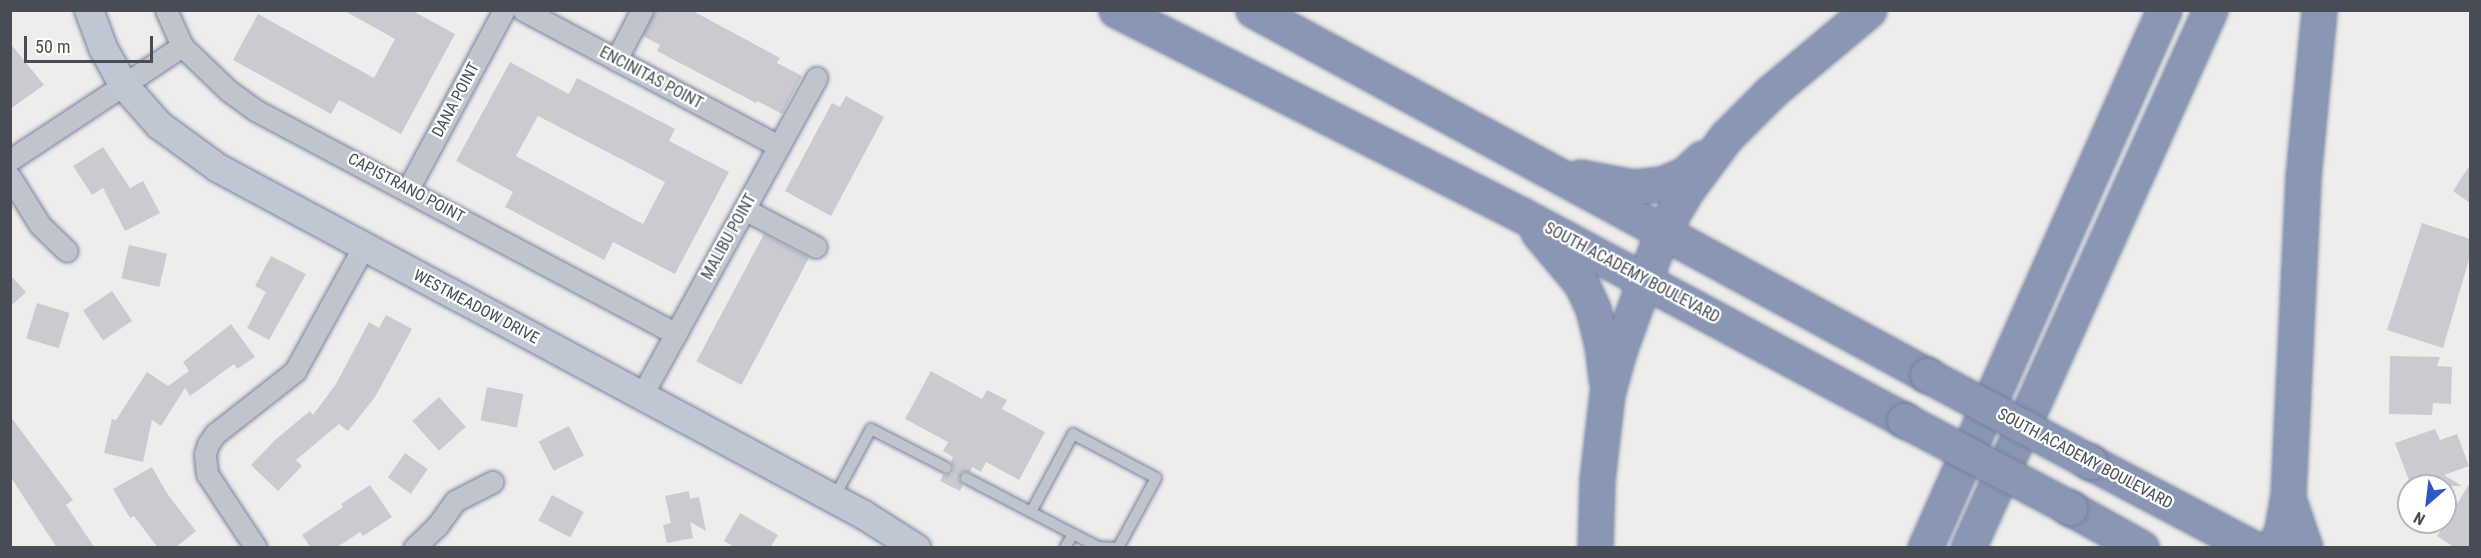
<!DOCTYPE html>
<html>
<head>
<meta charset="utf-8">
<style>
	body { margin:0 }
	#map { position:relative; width:2481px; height:558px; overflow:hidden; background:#efedec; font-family:"Roboto Condensed",sans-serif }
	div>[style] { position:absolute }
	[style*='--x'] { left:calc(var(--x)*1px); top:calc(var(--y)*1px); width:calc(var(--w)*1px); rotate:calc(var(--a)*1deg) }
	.building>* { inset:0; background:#cacad0; transform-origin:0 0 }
	.roads { filter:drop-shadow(0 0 2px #7582a1) drop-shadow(0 0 2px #7582a1) }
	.lane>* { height:10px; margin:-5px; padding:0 5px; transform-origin:5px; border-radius:5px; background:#bfc4cd }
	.street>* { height:21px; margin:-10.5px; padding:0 10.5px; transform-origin:10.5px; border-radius:10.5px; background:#bfc4cd }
	.secondary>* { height:28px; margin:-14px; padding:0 14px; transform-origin:14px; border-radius:14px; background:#c1c6d3 }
	.highway>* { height:33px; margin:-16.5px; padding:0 16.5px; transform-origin:16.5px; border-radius:16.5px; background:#8997b5 }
	.bridges { filter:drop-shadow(0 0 2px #7582a1) drop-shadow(0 0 2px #7582a1) }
	.highway-bridge>* { height:33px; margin:-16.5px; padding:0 16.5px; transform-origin:16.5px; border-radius:16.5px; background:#8997b5 }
	span { translate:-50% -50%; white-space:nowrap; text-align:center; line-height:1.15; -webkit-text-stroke:4.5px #fff; paint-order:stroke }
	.street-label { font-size:16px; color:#474c57 }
	.frame { position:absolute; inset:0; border:12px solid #474c57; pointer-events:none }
	.north { position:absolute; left:2397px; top:474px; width:60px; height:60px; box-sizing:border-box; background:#fff; border:2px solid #b5b7bc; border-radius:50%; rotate:208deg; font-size:16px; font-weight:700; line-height:24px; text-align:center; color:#474c57 }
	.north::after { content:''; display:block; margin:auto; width:21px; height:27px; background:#2f56c5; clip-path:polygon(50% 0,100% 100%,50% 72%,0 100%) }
	.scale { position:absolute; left:24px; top:36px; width:129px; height:27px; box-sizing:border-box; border:3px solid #474c57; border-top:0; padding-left:8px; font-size:18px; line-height:21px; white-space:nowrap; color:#474c57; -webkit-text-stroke:4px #fff; paint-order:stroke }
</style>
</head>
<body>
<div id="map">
	<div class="building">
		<div style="clip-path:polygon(343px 10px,411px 10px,455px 34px,401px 134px,339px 100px,331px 114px,233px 60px,258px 14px,374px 78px,395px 39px)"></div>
		<div style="clip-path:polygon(655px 10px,691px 10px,780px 58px,777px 63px,802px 76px,782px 114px,757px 101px,756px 103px,657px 51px,660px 45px,643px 36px)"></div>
		<div style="clip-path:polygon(10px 43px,44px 85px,10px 109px)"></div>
		<div style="clip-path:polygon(evenodd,510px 62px,569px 94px,577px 78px,675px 129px,669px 141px,729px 172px,675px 274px,613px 242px,604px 260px,505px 207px,513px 192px,456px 161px,510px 62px,538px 116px,665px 182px,643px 224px,516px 156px,538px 116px)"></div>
		<div style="clip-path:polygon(846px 96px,884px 117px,831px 216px,785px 191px,832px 103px,840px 107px)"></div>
		<div style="clip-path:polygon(103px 147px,130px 188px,143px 181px,160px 213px,125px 231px,103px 188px,92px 195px,73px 166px)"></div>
		<div style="clip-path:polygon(2470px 165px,2470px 203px,2453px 191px)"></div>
		<div style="clip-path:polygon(2422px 223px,2470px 239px,2470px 256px,2443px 348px,2387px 330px)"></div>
		<div style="left:764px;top:234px;width:51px;height:144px;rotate:28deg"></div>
		<div style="left:129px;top:245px;width:39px;height:34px;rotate:13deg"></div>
		<div style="clip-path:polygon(271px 256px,306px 274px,269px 340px,247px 328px,266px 292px,255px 286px)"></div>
		<div style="clip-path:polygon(10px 275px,26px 292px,10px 307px)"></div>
		<div style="left:112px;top:291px;width:36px;height:35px;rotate:56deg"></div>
		<div style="left:37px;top:303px;width:34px;height:37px;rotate:17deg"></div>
		<div style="clip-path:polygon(386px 315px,412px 329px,375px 397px,348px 431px,339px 424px,296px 460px,302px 466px,278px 491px,251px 465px,275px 440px,310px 411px,313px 415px,336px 384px,369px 322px,379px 328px)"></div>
		<div style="clip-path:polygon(231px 324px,255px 357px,237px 369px,234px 364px,190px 396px,185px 388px,161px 426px,152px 420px,143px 462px,104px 453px,112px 419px,116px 420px,147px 372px,168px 386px,189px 371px,183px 362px)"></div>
		<div style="clip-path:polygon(2390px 356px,2440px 357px,2437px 366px,2452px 367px,2451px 404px,2433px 403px,2432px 415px,2389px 414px)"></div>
		<div style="clip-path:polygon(931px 371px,982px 399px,987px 390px,1007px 400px,1002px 409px,1045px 432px,1019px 480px,986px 462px,981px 472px,972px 467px,970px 472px,962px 472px,959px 479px,963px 485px,960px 491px,940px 481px,943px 475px,952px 474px,954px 468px,951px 462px,953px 457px,943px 451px,948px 442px,905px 419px)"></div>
		<div style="left:487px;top:387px;width:37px;height:34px;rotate:11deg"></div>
		<div style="left:439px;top:397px;width:40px;height:36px;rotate:48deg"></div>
		<div style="clip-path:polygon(10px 416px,73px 500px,66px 505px,95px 548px,57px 548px,21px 493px,10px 476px)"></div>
		<div style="left:569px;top:426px;width:33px;height:34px;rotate:63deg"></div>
		<div style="clip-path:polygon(2435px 429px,2440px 440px,2457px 434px,2469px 466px,2444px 475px,2462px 486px,2411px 486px,2395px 443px)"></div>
		<div style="left:405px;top:453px;width:28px;height:30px;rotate:35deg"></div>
		<div style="clip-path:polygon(152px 467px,168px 495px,196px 531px,175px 548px,158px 548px,134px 516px,130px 518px,113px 489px)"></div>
		<div style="clip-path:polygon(2470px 483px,2470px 548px,2455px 548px,2437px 536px)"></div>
		<div style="clip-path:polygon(370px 485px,392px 517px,363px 536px,360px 532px,336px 548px,311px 548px,302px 535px,343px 507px,341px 504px)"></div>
		<div style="clip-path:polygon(689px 491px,690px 499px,699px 497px,706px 531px,690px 522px,693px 538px,667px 543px,663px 525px,671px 523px,665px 496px)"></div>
		<div style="left:552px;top:495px;width:36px;height:29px;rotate:28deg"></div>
		<div style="clip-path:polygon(740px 513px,778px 535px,770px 548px,736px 548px,724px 541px)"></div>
	</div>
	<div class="roads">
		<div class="lane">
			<div style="--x:966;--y:478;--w:121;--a:27.6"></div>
			<div style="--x:1073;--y:534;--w:16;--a:120"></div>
			<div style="--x:834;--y:498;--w:78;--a:-61.8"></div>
			<div style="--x:871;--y:429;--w:85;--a:27.2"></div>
			<div style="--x:1031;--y:512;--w:89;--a:-61.7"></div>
			<div style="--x:1073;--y:434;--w:94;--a:27.9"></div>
			<div style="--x:1156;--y:478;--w:80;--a:118.5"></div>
			<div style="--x:1073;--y:534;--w:28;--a:27"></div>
			<div style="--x:1098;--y:547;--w:18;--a:3"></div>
		</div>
		<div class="street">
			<div style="--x:166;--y:10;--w:39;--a:66"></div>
			<div style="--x:182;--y:46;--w:65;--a:43.8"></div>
			<div style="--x:229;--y:91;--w:32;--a:36"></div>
			<div style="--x:255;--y:110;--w:477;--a:28"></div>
			<div style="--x:523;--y:10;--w:290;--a:28"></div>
			<div style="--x:616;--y:60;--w:56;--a:-62.5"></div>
			<div style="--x:10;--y:160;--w:206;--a:-33.5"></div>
			<div style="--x:10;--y:177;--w:57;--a:58"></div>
			<div style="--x:40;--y:225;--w:37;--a:44"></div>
			<div style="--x:408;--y:189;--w:203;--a:-61.8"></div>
			<div style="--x:744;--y:209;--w:81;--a:27.8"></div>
			<div style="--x:642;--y:395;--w:362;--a:-61.2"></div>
			<div style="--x:256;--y:548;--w:89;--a:-123.5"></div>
			<div style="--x:207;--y:474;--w:20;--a:-96"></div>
			<div style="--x:205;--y:454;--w:10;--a:-73"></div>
			<div style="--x:208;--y:444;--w:12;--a:-55"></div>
			<div style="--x:215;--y:434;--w:102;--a:-38.2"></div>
			<div style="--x:295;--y:371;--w:143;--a:-61.1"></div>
			<div style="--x:414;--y:548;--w:32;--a:-44"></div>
			<div style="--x:437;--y:526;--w:31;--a:-54"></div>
			<div style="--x:455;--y:501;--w:42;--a:-27.2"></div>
		</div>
		<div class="secondary">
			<div style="--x:89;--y:10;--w:40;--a:69.8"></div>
			<div style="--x:103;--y:48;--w:41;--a:60.9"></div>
			<div style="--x:123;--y:84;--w:55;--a:48.7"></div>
			<div style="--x:159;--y:125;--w:73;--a:36.1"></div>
			<div style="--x:218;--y:168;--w:733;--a:28.24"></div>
			<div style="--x:864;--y:515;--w:62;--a:32.4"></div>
		</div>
		<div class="highway">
			<div style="--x:1116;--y:10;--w:453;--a:26.8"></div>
			<div style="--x:1520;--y:214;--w:436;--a:28.2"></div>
			<div style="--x:1253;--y:10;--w:766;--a:28.44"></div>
			<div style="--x:1580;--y:177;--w:54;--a:10.7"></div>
			<div style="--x:1633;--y:187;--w:29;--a:-6"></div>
			<div style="--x:1662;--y:184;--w:25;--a:-23"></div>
			<div style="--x:1685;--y:174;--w:23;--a:-43"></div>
			<div style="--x:1538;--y:232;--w:67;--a:49.9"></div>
			<div style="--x:1581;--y:283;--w:29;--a:65"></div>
			<div style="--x:1593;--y:309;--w:37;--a:76"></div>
			<div style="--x:1602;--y:345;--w:35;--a:83"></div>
			<div style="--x:2090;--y:462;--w:184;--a:27.8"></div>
			<div style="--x:2288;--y:498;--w:53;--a:71.2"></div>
			<div style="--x:2070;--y:508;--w:82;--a:29.1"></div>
			<div style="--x:1595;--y:548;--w:68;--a:-88.3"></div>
			<div style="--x:1597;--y:480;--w:87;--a:-83.4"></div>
			<div style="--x:1607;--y:394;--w:45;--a:-74.4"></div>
			<div style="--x:1619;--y:351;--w:127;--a:-70.1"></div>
			<div style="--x:1662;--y:232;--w:48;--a:-59.7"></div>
			<div style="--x:1686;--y:191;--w:67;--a:-53.5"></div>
			<div style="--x:1726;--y:137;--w:65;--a:-45"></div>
			<div style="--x:1772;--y:91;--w:126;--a:-39.9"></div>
			<div style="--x:1925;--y:548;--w:589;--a:-66.05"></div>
			<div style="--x:1968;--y:548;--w:590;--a:-65.78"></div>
			<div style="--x:2274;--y:548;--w:21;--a:-67"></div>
			<div style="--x:2282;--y:529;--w:34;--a:-80"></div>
			<div style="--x:2288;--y:496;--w:319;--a:-87.3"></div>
			<div style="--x:2303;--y:177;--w:168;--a:-84.5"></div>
		</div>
	</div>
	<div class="bridges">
		<div class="highway-bridge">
			<div style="--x:1927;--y:375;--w:185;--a:28.1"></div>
			<div style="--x:1904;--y:420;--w:188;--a:27.9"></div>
		</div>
	</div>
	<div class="street-label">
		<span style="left:651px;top:78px;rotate:28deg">ENCINITAS POINT</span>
		<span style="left:456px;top:100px;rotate:-62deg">DANA POINT</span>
		<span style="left:406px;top:188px;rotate:28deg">CAPISTRANO POINT</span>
		<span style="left:729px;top:237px;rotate:-61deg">MALIBU POINT</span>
		<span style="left:1632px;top:273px;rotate:28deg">SOUTH ACADEMY BOULEVARD</span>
		<span style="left:476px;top:307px;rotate:28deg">WESTMEADOW DRIVE</span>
		<span style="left:2085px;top:459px;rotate:28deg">SOUTH ACADEMY BOULEVARD</span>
	</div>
	<div class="frame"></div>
	<div class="north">N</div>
	<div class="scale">50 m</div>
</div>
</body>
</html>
